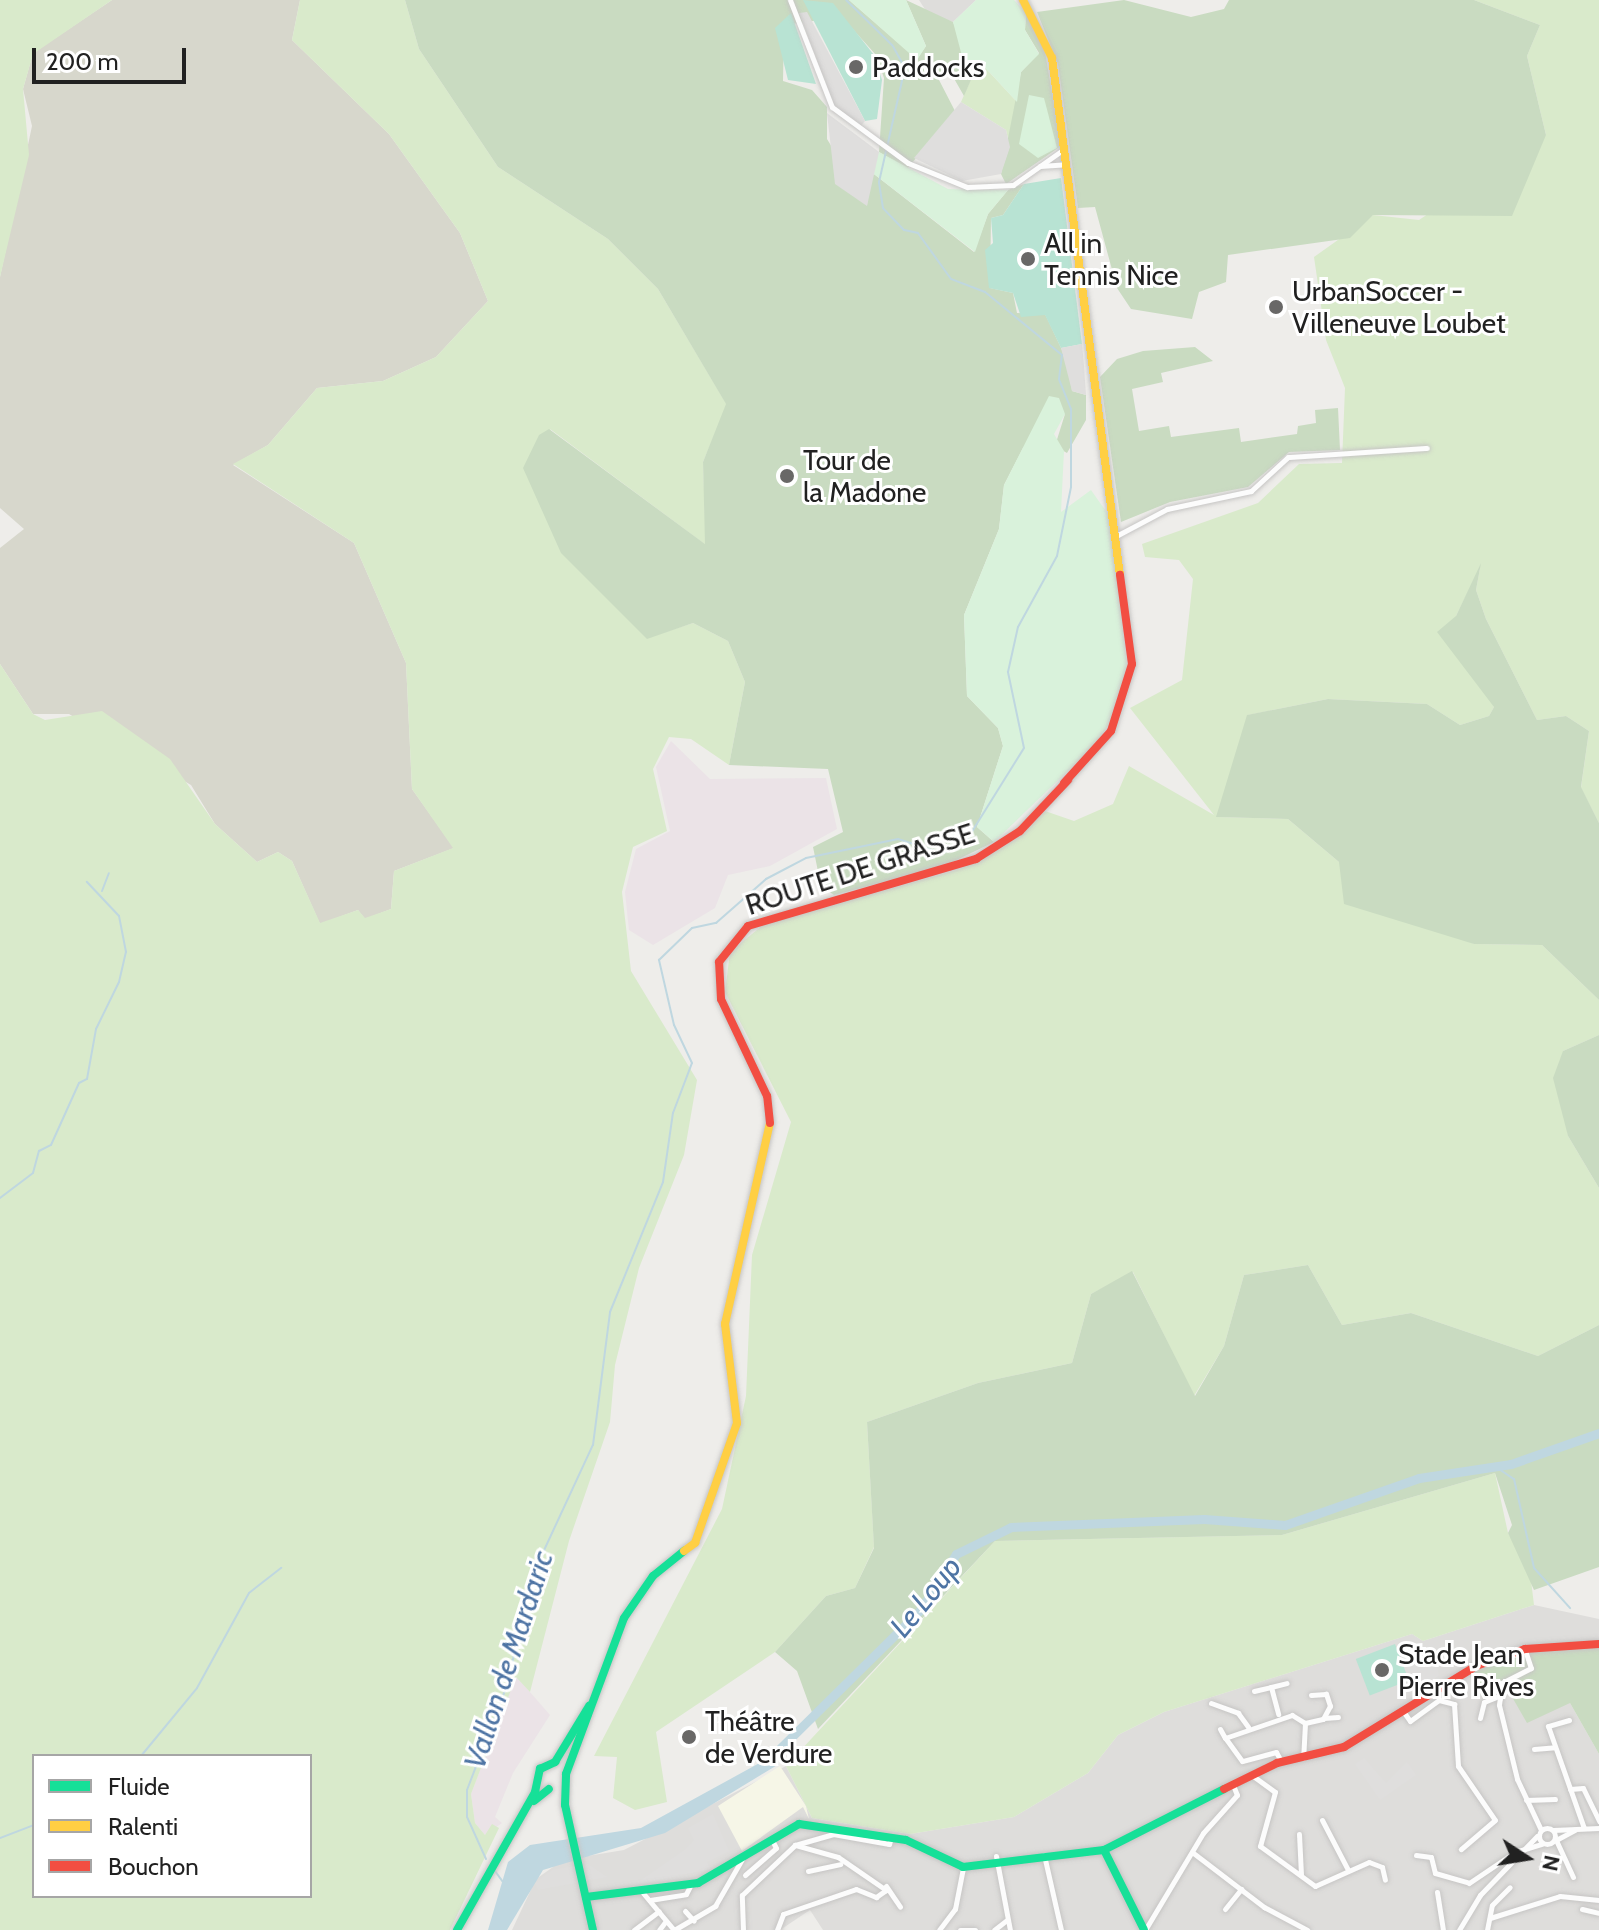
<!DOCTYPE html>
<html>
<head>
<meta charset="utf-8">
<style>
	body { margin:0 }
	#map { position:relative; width:1599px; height:1930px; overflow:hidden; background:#eeedea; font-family:Cabin,sans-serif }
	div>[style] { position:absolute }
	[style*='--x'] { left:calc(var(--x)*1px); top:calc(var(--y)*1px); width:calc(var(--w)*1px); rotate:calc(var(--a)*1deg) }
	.residential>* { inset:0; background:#dedddb }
	.industrial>* { inset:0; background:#ebe3e7 }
	.education>* { inset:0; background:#f6f6e7 }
	.construction>* { inset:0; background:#d7d7cc }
	.grass>* { inset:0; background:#d9eacb }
	.forest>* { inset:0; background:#c9dbc1 }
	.park>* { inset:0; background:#d9f2db }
	.pitch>* { inset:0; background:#b8e3d3; transform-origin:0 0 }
	.parking>* { inset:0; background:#dfdedd }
	.water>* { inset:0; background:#bfd7e0 }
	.stream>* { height:2px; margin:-1px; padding:0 1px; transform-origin:1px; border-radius:1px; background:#bfd7e0 }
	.river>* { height:9px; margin:-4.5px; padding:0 4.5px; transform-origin:4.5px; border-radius:4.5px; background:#bfd7e0 }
	.roads { filter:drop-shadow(0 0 2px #c6c5c4) drop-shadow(0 0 2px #c6c5c4) }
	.street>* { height:5px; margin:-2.5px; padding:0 2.5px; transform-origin:2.5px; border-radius:2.5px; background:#fcfcfc }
	.street>.ring { margin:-2.5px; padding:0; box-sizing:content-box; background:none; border:5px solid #fcfcfc; border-radius:50% }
	.fast>* { height:8px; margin:-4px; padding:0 4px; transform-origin:4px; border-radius:4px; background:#16e098 }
	.slow>* { height:8px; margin:-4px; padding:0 4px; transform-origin:4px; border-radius:4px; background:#ffcf43 }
	.jam>* { height:8px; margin:-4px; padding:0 4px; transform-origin:4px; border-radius:4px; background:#f24e42 }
	.dots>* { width:22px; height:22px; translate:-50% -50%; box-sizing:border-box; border:4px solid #fff; border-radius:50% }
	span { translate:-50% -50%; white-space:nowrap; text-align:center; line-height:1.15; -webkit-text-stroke:6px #fff; paint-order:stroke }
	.poi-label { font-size:28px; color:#212121 }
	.left { translate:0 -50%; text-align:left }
	.street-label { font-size:28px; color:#212121 }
	.water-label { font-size:30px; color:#4e74a4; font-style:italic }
	.legend { position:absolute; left:32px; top:1754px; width:280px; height:144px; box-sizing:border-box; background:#fff; border:2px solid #a6a6a6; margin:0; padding:10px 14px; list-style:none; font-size:24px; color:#212121 }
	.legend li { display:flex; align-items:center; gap:16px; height:40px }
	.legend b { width:40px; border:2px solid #a6a6a6 }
	.north { position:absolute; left:1487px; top:1818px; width:80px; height:80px; -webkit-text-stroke:6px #fff; paint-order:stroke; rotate:102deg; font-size:22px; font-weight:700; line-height:32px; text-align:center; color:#212121 }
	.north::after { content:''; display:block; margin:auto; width:28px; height:36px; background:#212121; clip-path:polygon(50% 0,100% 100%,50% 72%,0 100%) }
	.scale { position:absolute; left:32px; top:48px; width:154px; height:36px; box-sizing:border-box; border:4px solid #212121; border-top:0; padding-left:10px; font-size:24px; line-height:28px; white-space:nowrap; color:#212121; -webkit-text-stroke:6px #fff; paint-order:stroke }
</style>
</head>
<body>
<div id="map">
	<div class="residential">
		<div style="clip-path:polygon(919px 0,976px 0,953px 22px,928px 14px)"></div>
		<div style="clip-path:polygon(1534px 1605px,1599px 1619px,1599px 1642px,1468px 1672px,1489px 1693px,1504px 1683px,1570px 1703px,1599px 1754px,1599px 1930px,823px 1930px,810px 1910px,780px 1930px,512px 1930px,536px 1879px,563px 1860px,624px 1850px,786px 1766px,812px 1818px,910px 1834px,1014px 1817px,1088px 1773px,1118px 1735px,1164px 1712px,1412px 1634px,1423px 1641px)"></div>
	</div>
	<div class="industrial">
		<div style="clip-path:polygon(671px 741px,710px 779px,826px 778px,837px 829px,770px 866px,728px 875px,715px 908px,653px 945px,629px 930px,625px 892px,636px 849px,670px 831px,656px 767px)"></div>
		<div style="clip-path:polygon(516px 1676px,550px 1715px,513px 1773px,495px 1817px,502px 1823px,485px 1835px,475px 1823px,471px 1794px)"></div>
	</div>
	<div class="education">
		<div style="clip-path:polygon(780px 1766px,806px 1806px,809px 1819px,803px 1807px,742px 1851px,718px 1806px)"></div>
	</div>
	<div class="construction">
		<div style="clip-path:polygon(112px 0,300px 0,292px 40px,389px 134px,460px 233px,488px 301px,436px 357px,383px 381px,317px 388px,268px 445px,233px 465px,354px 543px,406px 663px,412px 789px,454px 848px,394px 871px,391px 909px,365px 919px,358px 910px,320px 924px,292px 861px,278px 852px,257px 862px,215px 824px,191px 785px,69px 714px,33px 714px,0 664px,0 548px,24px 529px,0 508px,0 277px,32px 126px,23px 89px,33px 53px)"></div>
	</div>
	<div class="grass">
		<div style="clip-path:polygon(0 0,112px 0,33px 54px,23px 89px,29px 155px,0 277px)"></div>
		<div style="clip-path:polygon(evenodd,300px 0,405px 0,419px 49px,498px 167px,608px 239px,658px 289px,727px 405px,703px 462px,706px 545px,550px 429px,647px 638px,693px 623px,728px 641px,745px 682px,729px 765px,691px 739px,669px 737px,653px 769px,667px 831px,633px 847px,622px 892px,631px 971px,697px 1080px,684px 1155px,639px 1268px,615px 1365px,610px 1422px,569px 1541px,530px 1692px,516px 1677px,471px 1794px,475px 1823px,485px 1835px,492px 1824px,499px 1828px,450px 1930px,0 1930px,0 664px,33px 714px,45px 720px,102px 711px,170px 759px,215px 824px,257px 862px,278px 852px,292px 861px,320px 923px,358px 910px,365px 918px,391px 909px,394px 871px,453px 848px,412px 789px,406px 663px,354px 543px,233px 464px,268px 445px,317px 388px,383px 381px,436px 357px,488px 301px,460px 233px,389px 134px,292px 40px,300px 0,34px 1756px,310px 1756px,310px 1896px,34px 1896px,34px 1756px)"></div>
		<div style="clip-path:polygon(1474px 0,1599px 0,1599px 823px,1581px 788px,1589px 731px,1566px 716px,1537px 720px,1486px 619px,1476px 590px,1480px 568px,1456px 616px,1494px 707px,1489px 716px,1460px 725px,1427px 704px,1328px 699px,1248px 715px,1217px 817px,1288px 819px,1339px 862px,1474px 944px,1542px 945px,1599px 1000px,1599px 1035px,1563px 1051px,1568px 1136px,1599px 1188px,1599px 1325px,1538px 1356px,1411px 1313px,1342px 1325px,1308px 1265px,1244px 1275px,1224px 1346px,1194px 1396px,1133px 1272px,1091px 1294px,1072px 1363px,978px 1383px,867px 1422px,874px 1547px,855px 1588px,826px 1596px,775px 1652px,656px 1732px,667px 1802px,635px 1810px,613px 1798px,617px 1757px,594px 1756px,722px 1509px,746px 1396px,752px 1255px,791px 1122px,725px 992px,730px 952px,763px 925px,960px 869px,1005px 846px,1045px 811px,1074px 821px,1113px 804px,1129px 766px,1214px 815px,1130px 708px,1182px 680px,1193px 579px,1179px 560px,1145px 557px,1142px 544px,1258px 503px,1299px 464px,1342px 463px,1345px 388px,1326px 340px,1314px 257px,1373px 215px,1419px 220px,1546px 135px,1527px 56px,1540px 25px)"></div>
		<div style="clip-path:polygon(979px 61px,1017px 102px,1010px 147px,1006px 130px,961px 102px)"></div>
		<div style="clip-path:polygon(1495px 1473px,1508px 1533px,1530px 1572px,1534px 1605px,1423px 1641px,1412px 1634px,1164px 1712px,1118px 1735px,1088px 1773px,1014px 1817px,910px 1834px,812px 1818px,786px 1766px,995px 1541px,1282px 1535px)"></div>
	</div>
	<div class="forest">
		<div style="clip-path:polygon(405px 0,849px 0,917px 59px,926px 46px,906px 0,953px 22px,974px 73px,964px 96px,952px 75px,938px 78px,955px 111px,907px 169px,879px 152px,884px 78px,876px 55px,842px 17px,784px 25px,783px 81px,812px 90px,827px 107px,827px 139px,867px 205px,870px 171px,974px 252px,988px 214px,1008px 190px,1024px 184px,1003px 215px,991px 218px,990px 288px,1013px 293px,1017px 313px,1045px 314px,1070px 367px,1072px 391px,1086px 395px,1086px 420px,1067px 453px,1055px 446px,1065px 414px,1023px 448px,1004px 485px,999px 529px,964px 615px,967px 696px,998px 728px,1003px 746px,977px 827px,994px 842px,942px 867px,834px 895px,821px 886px,813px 847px,843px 832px,828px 769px,729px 765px,745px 682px,728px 641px,693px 623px,647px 639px,561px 553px,523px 468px,539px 435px,549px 429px,705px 544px,703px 462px,726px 404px,658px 289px,608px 239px,498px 167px,419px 49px)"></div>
		<div style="clip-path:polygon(1124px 0,1191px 17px,1224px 9px,1229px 0,1474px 0,1540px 25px,1527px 56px,1546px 135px,1512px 216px,1373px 215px,1350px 238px,1228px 255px,1226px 282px,1199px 292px,1192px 319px,1131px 309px,1117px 288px,1095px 207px,1078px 208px,1058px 64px,1037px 12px)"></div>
		<div style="clip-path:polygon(1026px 13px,1045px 52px,1061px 146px,1006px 184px,1001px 174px,1021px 72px,1039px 53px,1025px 30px)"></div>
		<div style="clip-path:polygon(1195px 347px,1213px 361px,1161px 373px,1163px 382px,1132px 389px,1139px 431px,1169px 426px,1171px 437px,1239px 428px,1241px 442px,1297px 434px,1298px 426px,1316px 423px,1315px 410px,1338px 408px,1340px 450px,1289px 452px,1248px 487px,1170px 502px,1121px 522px,1100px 377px,1117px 359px,1143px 351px)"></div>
		<div style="clip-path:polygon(1481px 563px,1476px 590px,1486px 619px,1537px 720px,1566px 716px,1589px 731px,1581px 787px,1599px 823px,1599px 1000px,1542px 945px,1474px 944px,1344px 904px,1339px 862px,1288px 819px,1216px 817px,1247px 715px,1328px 699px,1427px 704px,1460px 725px,1489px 716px,1494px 707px,1437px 632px,1456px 616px)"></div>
		<div style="clip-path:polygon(1599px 1035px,1599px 1188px,1568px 1136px,1553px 1078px,1563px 1051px)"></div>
		<div style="clip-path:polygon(1308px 1265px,1342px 1325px,1411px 1313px,1538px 1356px,1599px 1325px,1599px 1567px,1534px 1590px,1508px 1533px,1512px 1525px,1495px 1473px,1282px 1535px,995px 1541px,818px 1729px,797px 1671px,775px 1652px,826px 1596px,855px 1588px,874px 1548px,867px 1422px,978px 1383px,1072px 1363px,1091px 1294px,1132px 1271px,1195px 1396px,1224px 1346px,1244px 1275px)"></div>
		<div style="clip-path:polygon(1569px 1641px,1599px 1642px,1599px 1754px,1570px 1703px,1527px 1723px,1504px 1683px,1489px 1693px,1468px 1672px)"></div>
	</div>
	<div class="park">
		<div style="clip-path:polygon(849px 0,906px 0,926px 46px,917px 60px)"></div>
		<div style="clip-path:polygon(976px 0,1014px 0,1026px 13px,1025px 30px,1039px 54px,1021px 72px,1017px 102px,980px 62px,974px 73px,963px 60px,953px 22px)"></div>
		<div style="clip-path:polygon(1029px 95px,1044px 98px,1057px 148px,1038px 158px,1019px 144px)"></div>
		<div style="clip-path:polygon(879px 152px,948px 189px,1008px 190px,988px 214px,975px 252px,870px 171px)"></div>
		<div style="clip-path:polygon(1049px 396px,1059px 398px,1065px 414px,1054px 434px,1064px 451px,1061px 512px,1091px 490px,1110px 517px,1127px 667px,1121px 703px,1098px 742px,994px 842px,977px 827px,1003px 746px,998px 728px,967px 696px,964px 615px,999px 529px,1004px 485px)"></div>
	</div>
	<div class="pitch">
		<div style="clip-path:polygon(803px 0,833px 3px,874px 55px,882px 80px,877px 119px,865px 121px)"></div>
		<div style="clip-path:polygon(791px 13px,816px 84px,788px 80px,775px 28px)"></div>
		<div style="clip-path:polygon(1061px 178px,1082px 344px,1061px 348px,1045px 315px,1021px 317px,1013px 293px,989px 288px,985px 250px,993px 243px,991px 218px,1003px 215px,1024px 184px)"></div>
		<div style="left:1395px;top:1644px;width:39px;height:42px;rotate:69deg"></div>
	</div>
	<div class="parking">
		<div style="clip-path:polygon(807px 12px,865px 121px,860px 127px,835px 107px,799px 13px)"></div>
		<div style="clip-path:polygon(961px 102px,1006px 130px,1010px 147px,1001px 174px,962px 181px,914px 158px)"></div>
		<div style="clip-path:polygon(827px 113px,879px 152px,867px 206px,835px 184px)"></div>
		<div style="clip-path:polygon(1082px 344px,1084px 366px,1086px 395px,1072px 391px,1061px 348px)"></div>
		<div style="clip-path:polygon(1432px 1646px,1439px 1675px,1417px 1694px,1405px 1663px)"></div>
		<div style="clip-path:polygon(1364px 1758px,1386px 1783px,1407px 1762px,1416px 1775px,1380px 1800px,1355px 1764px)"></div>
		<div style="clip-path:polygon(713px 1814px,729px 1851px,707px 1862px,711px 1869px,634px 1885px,686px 1849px,694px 1840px,688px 1828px)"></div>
		<div style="clip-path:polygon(588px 1864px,607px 1877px,538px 1890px,535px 1883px,552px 1870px)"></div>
	</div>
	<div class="water">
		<div style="clip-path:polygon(765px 1760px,779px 1764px,665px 1833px,543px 1870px,507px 1930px,488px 1930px,508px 1862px,530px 1845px,641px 1828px)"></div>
	</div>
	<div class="stream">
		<div style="--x:102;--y:891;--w:19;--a:-69"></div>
		<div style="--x:0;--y:1198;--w:41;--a:-37.1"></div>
		<div style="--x:33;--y:1173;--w:23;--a:-75"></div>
		<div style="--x:39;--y:1151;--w:13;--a:-27"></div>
		<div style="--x:51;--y:1145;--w:68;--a:-65.7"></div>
		<div style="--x:79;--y:1083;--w:9;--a:-27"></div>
		<div style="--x:87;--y:1079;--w:51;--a:-79.8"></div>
		<div style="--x:96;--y:1029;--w:52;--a:-63.9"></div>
		<div style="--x:119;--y:982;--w:31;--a:-77"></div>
		<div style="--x:126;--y:952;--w:37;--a:-101"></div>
		<div style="--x:119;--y:916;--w:47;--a:-133.3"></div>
		<div style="--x:1496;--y:1467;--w:22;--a:34"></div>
		<div style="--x:1514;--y:1479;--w:91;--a:77.3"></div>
		<div style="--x:1534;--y:1568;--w:54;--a:48"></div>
		<div style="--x:141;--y:1756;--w:88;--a:-50.5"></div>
		<div style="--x:197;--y:1688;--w:108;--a:-61.3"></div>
		<div style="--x:249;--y:1593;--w:41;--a:-38"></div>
		<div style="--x:0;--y:1838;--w:36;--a:-21"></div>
		<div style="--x:486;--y:1859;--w:46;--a:-114.3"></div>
		<div style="--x:467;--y:1817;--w:27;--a:-90"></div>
		<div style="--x:467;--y:1790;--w:112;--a:-69.1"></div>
		<div style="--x:507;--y:1685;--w:114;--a:-76.8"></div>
		<div style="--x:533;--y:1574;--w:142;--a:-65.1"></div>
		<div style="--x:593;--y:1445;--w:134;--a:-82.7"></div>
		<div style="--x:610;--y:1312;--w:140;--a:-67.8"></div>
		<div style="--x:663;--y:1182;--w:70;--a:-81.8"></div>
		<div style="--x:673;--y:1113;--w:53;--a:-69.2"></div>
		<div style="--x:692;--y:1063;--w:42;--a:-115.3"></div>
		<div style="--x:674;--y:1025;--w:67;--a:-103"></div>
		<div style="--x:659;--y:960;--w:46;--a:-44.1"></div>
		<div style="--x:692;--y:928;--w:25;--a:-12"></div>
		<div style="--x:716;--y:923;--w:67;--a:-41.3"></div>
		<div style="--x:766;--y:879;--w:45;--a:-27.7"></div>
		<div style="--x:806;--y:858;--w:94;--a:-11.7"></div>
		<div style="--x:898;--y:839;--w:45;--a:18"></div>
		<div style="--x:941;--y:853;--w:23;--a:-18"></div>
		<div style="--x:963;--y:846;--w:115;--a:-58.1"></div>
		<div style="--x:1024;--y:748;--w:78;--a:-101.9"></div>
		<div style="--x:1008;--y:672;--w:46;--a:-77.5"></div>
		<div style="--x:1018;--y:627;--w:81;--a:-61.2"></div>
		<div style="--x:1057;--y:556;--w:70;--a:-78.5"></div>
		<div style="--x:1071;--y:487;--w:78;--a:-90"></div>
		<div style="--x:1071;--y:409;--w:32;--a:-112"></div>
		<div style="--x:1059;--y:379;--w:24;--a:-83"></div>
		<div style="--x:1062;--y:355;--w:99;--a:-140.7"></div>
		<div style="--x:985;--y:292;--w:36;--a:-159"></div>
		<div style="--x:951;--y:279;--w:57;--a:-125.7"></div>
		<div style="--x:918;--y:233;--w:14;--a:-168"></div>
		<div style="--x:904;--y:230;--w:30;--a:-134"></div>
		<div style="--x:883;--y:208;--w:26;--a:-99"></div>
		<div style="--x:879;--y:182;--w:117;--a:-77.2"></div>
		<div style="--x:905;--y:68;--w:26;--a:-119"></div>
		<div style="--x:892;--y:45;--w:64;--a:-135.6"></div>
		<div style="--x:495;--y:1871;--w:14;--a:54"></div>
	</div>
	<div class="river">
		<div style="--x:763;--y:1765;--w:222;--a:-44.6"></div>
		<div style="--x:921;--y:1609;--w:65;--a:-57.5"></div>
		<div style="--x:956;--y:1554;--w:61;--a:-26.1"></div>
		<div style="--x:1011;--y:1527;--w:193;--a:-2.4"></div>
		<div style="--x:1204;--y:1519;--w:81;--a:4.2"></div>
		<div style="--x:1285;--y:1525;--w:142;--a:-19.3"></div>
		<div style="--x:1419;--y:1478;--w:93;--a:-8.7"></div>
		<div style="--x:1511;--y:1464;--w:93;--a:-19.4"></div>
	</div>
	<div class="roads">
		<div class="street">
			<div style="--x:790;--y:0;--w:115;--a:68.6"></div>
			<div style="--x:832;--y:107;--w:94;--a:36.4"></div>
			<div style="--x:908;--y:163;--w:64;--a:22.1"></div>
			<div style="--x:967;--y:187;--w:46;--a:-2.5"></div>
			<div style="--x:1013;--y:185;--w:62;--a:-35.2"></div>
			<div style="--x:1040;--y:166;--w:26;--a:-4"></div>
			<div style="--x:1116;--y:536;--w:58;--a:-27.9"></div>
			<div style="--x:1167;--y:509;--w:86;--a:-12.1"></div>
			<div style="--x:1251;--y:491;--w:50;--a:-42.6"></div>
			<div style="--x:1288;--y:457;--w:139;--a:-3.7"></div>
			<div style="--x:1525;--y:1650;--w:19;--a:72"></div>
			<div style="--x:1531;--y:1668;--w:33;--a:153"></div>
			<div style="--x:1502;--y:1683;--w:22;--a:98"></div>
			<div style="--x:1499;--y:1705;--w:76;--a:76.3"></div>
			<div style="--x:1517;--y:1779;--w:56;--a:64.8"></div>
			<div style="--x:1271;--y:1687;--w:16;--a:-14"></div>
			<div style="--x:1254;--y:1691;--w:17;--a:-13"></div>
			<div style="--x:1271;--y:1687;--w:28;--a:75"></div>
			<div style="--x:1211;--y:1703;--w:29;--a:20"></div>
			<div style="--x:1238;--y:1713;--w:17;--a:54"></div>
			<div style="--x:1403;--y:1711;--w:12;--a:55"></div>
			<div style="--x:1410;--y:1721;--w:36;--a:-36"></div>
			<div style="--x:1439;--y:1700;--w:16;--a:15"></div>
			<div style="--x:1454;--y:1704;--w:62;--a:86.3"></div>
			<div style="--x:1458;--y:1766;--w:65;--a:55.6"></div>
			<div style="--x:1495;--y:1820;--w:45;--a:139.5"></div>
			<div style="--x:1324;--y:1718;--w:14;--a:-4"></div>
			<div style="--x:1480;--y:1718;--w:16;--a:-76"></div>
			<div style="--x:1484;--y:1702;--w:16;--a:-22"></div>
			<div style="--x:1569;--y:1720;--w:22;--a:164"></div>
			<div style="--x:1548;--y:1726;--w:108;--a:70.6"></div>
			<div style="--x:1305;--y:1723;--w:18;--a:-13"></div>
			<div style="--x:1323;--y:1719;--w:15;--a:-62"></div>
			<div style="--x:1330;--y:1706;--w:13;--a:-108"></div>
			<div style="--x:1326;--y:1694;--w:15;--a:176"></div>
			<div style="--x:1220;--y:1729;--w:10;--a:61"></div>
			<div style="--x:1534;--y:1749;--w:21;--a:-5"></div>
			<div style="--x:1281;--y:1761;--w:10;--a:-119"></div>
			<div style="--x:1276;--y:1752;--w:35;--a:165"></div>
			<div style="--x:1242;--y:1761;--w:29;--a:-126"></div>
			<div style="--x:1225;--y:1738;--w:71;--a:-18.9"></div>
			<div style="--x:1292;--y:1715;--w:15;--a:32"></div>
			<div style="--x:1305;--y:1723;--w:35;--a:93"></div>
			<div style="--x:1253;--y:1776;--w:27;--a:36"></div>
			<div style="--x:1275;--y:1792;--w:56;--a:105.5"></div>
			<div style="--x:1260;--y:1846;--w:68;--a:36"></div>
			<div style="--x:1315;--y:1886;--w:59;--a:-24"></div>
			<div style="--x:1369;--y:1862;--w:14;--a:21"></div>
			<div style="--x:1382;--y:1867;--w:13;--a:77"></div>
			<div style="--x:1570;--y:1789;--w:13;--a:-4"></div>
			<div style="--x:1583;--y:1788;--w:37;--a:64"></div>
			<div style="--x:1526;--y:1800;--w:29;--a:-2"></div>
			<div style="--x:1322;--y:1820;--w:56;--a:62.5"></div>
			<div class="ring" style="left:1539px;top:1828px;width:11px;height:11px"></div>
			<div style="--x:1553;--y:1830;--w:46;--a:-2.5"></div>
			<div style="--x:1299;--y:1834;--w:41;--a:87.2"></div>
			<div style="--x:1192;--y:1852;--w:91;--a:37.4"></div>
			<div style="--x:1264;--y:1907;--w:49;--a:28.1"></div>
			<div style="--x:1044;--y:1855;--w:77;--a:77.2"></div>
			<div style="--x:1416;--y:1855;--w:15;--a:8"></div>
			<div style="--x:1431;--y:1857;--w:16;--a:76"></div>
			<div style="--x:1435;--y:1873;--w:35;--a:16"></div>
			<div style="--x:1469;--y:1883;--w:55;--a:-34"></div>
			<div style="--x:1515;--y:1852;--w:28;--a:-17"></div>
			<div style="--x:996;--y:1856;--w:75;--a:79.3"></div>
			<div style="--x:808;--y:1871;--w:33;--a:-12"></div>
			<div style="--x:745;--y:1875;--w:41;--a:-41.1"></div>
			<div style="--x:776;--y:1848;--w:9;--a:-117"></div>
			<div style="--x:1573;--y:1877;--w:41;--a:-114.7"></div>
			<div style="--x:1556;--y:1840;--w:21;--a:-28"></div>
			<div style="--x:886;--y:1886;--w:25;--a:56"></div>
			<div style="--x:1437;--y:1892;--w:38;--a:81"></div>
			<div style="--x:643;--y:1893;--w:48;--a:50"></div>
			<div style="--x:650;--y:1900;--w:36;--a:-9"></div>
			<div style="--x:686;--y:1894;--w:11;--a:-63"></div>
			<div style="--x:1225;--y:1909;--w:26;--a:-51"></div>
			<div style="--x:1582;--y:1909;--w:17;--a:13"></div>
			<div style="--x:685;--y:1911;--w:13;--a:48"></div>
			<div style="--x:1490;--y:1918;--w:73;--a:-17.4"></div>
			<div style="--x:1560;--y:1896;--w:39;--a:6"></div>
			<div style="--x:634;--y:1930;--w:31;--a:-37"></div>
			<div style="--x:659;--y:1930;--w:10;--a:-53"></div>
			<div style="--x:674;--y:1930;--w:48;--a:-30.3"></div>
			<div style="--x:715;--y:1906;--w:54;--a:-60.1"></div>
			<div style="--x:743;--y:1930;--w:35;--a:-92"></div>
			<div style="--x:742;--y:1895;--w:73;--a:-43.3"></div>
			<div style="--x:795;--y:1845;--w:40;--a:-16"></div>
			<div style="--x:833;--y:1834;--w:57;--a:10.1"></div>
			<div style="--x:889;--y:1844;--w:6;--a:-72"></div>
			<div style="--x:777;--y:1930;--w:17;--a:-69"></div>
			<div style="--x:783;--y:1914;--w:77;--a:-18.9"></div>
			<div style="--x:856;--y:1889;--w:22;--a:22"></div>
			<div style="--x:876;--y:1897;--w:12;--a:-35"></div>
			<div style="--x:886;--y:1890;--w:58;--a:-145.5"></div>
			<div style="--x:838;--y:1857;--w:45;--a:-164.4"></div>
			<div style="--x:939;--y:1930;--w:26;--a:-53"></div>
			<div style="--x:955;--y:1909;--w:42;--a:-79"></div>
			<div style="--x:960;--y:1930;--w:15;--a:0"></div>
			<div style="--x:994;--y:1930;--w:16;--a:-38"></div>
			<div style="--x:1145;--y:1930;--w:113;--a:-59.1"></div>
			<div style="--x:1203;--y:1833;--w:51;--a:-48.2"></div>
			<div style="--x:1237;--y:1795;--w:11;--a:-112"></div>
			<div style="--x:1459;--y:1930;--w:41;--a:-59"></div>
			<div style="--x:1480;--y:1895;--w:82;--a:-46"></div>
			<div style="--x:1487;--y:1930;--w:25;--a:-79"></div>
			<div style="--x:1492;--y:1905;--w:25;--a:-45"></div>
		</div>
		<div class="fast">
			<div style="--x:555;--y:1762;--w:66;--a:-58.7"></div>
			<div style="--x:534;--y:1801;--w:19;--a:-39"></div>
			<div style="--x:1104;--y:1850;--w:89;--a:63.4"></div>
			<div style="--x:586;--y:1897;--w:113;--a:-7.1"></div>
			<div style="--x:698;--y:1883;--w:117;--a:-30.3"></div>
			<div style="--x:799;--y:1824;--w:108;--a:8.5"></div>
			<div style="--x:906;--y:1840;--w:63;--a:25.3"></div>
			<div style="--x:963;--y:1867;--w:142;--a:-6.9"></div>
			<div style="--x:1104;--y:1850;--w:135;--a:-26.9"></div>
			<div style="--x:457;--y:1930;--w:159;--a:-60.5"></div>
			<div style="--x:535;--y:1792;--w:24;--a:-78"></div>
			<div style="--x:540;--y:1769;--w:17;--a:-25"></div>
			<div style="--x:593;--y:1930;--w:128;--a:-102.6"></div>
			<div style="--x:565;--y:1805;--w:31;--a:-88"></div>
			<div style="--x:566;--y:1774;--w:166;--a:-69.6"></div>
			<div style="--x:624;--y:1618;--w:51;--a:-55.4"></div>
			<div style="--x:653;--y:1576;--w:40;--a:-39"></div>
		</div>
		<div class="slow">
			<div style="--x:1023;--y:0;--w:65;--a:63.4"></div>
			<div style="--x:1052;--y:58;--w:521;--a:82.51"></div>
			<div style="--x:684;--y:1551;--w:14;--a:-36"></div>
			<div style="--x:695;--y:1543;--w:127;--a:-70.7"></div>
			<div style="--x:737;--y:1423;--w:100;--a:-96.9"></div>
			<div style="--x:725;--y:1324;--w:206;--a:-77.4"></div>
		</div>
		<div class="jam">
			<div style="--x:1064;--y:783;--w:70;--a:-47.9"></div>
			<div style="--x:1111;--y:731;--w:70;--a:-72.6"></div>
			<div style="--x:1132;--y:664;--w:90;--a:-97.7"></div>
			<div style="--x:770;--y:1123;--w:27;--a:-96"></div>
			<div style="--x:767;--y:1096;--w:107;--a:-115.4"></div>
			<div style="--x:721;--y:999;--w:37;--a:-93"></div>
			<div style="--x:719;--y:962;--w:46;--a:-51.1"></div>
			<div style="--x:748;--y:926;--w:238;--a:-16.4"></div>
			<div style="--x:976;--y:859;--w:52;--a:-32.5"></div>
			<div style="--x:1020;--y:831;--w:70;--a:-46.7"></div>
			<div style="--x:1224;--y:1789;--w:59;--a:-26.1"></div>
			<div style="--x:1277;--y:1763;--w:69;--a:-13.4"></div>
			<div style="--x:1344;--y:1747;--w:155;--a:-31.5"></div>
			<div style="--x:1476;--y:1666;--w:52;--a:-19.1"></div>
			<div style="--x:1525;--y:1649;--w:74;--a:-3.9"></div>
		</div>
	</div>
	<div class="dots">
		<div style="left:856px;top:67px;background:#696867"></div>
		<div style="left:1028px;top:259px;background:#696867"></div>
		<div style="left:1276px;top:307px;background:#696867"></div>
		<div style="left:787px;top:476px;background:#696867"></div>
		<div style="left:1382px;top:1670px;background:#696867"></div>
		<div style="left:689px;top:1737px;background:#696867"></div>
	</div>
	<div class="poi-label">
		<span class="left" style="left:872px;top:67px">Paddocks</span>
		<span class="left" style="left:1044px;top:259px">All in<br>Tennis Nice</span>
		<span class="left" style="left:1292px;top:307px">UrbanSoccer -<br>Villeneuve Loubet</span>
		<span class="left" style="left:803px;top:476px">Tour de<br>la Madone</span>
		<span class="left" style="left:1398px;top:1670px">Stade Jean<br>Pierre Rives</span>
		<span class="left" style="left:705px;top:1737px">Théâtre<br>de Verdure</span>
	</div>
	<div class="street-label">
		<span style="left:860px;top:869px;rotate:-18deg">ROUTE DE GRASSE</span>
	</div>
	<div class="water-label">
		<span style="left:926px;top:1597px;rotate:-51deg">Le Loup</span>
		<span style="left:509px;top:1660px;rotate:-72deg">Vallon de Mardaric</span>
	</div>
	<ul class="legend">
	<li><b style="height:10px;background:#16e098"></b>Fluide</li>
	<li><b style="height:10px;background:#ffcf43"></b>Ralenti</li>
	<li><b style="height:10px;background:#f24e42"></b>Bouchon</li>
	</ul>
	<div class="north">N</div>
	<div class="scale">200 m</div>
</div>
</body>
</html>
